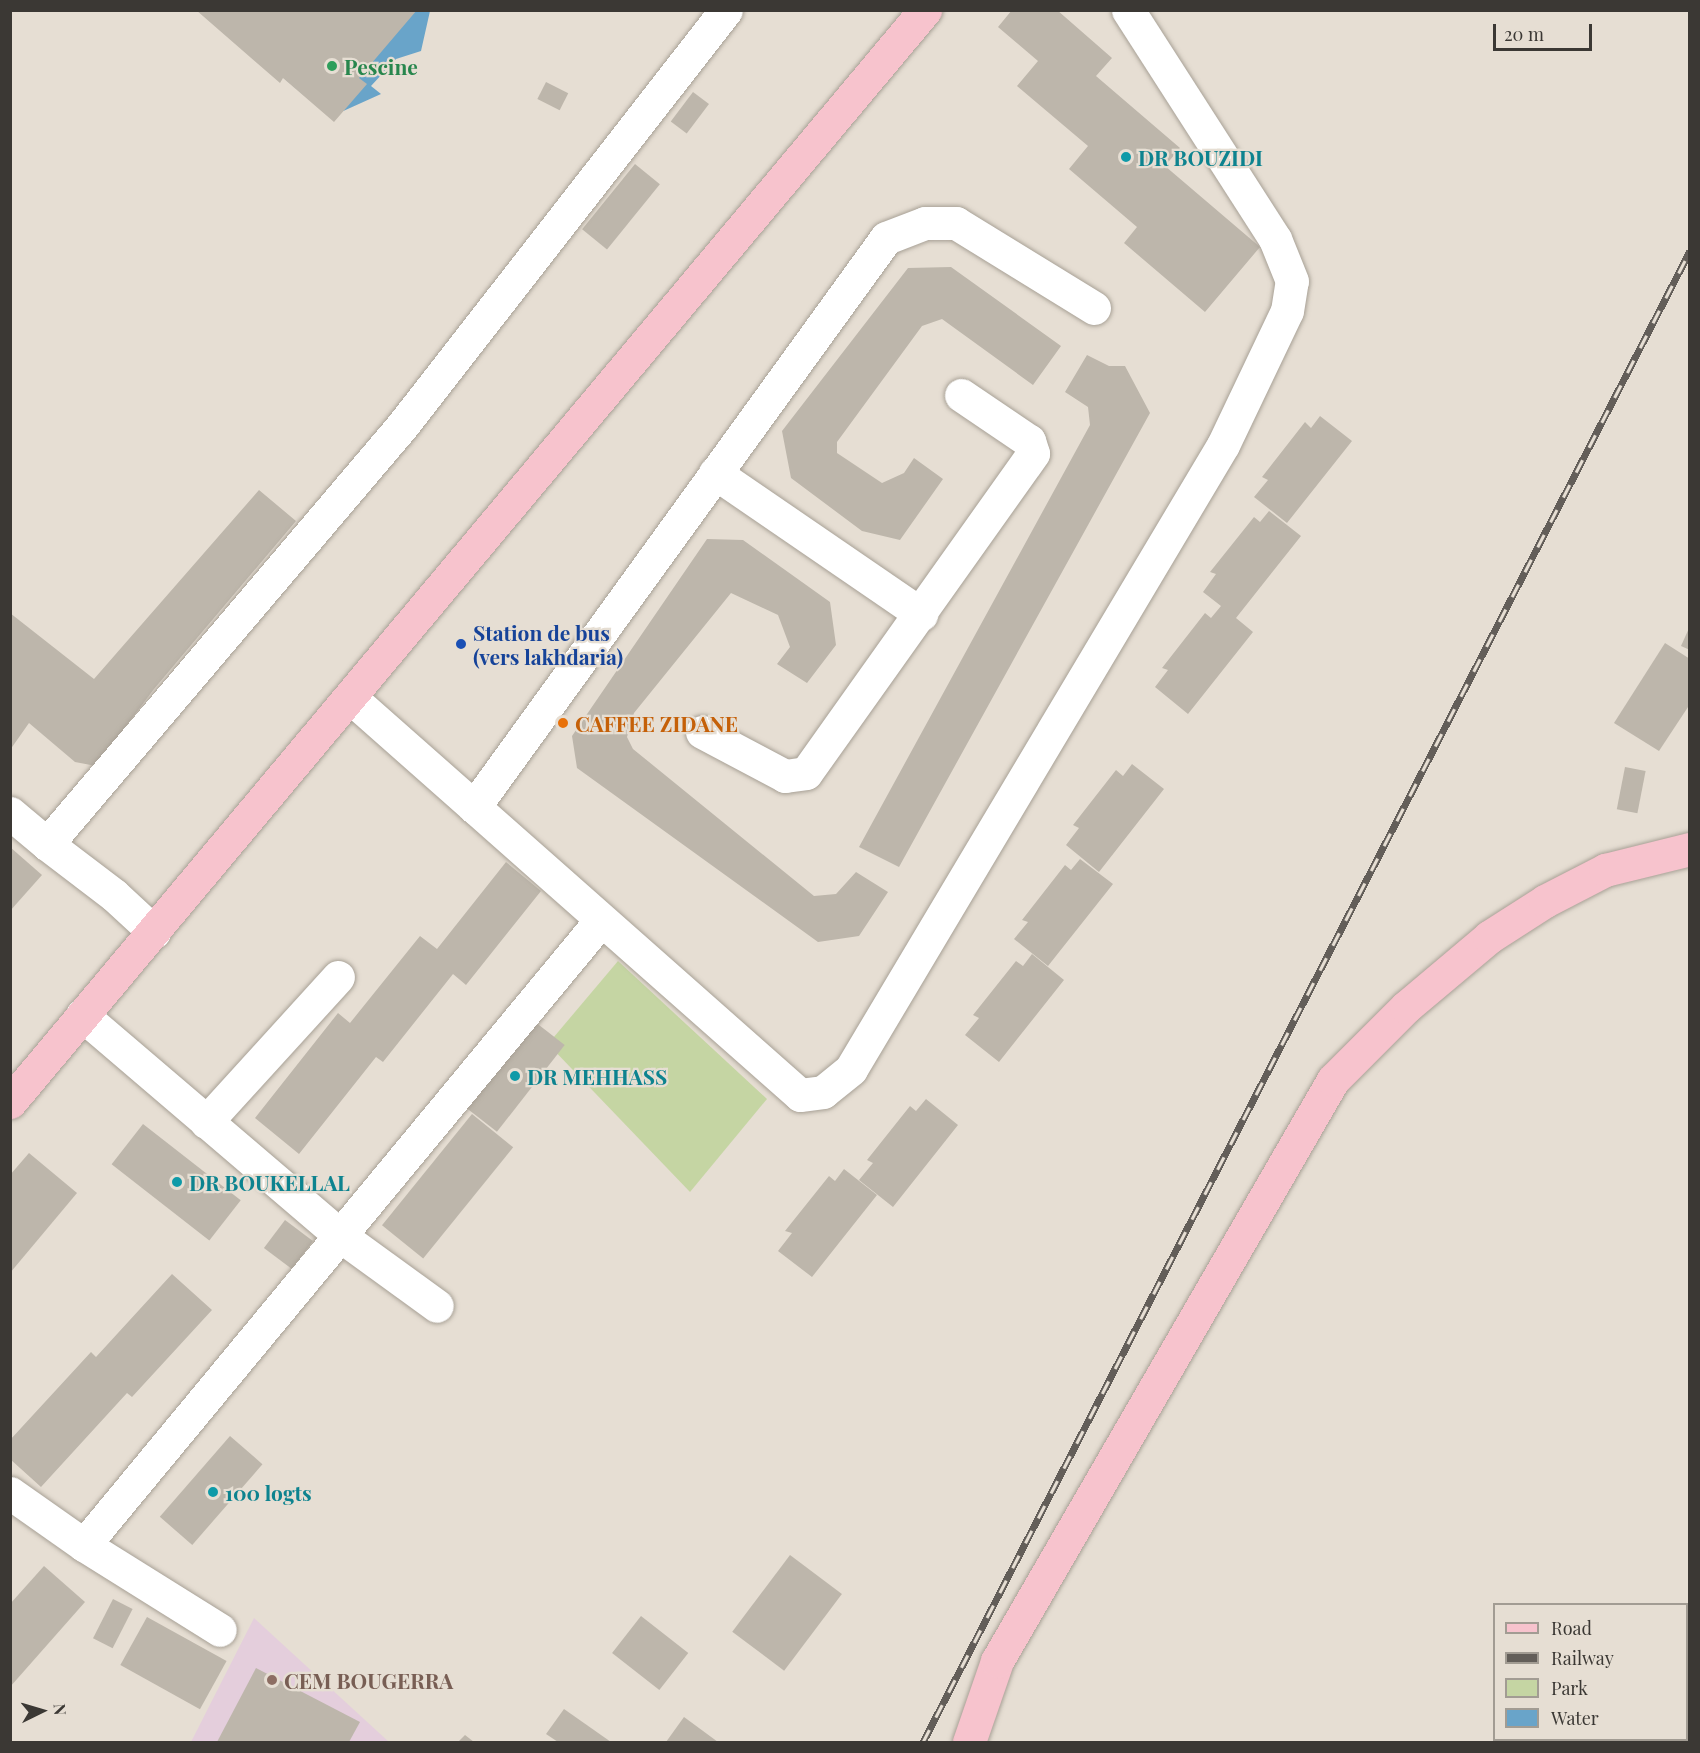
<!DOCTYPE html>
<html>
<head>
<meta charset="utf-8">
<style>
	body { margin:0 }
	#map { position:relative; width:1700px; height:1753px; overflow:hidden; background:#e6ded3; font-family:"Playfair Display",serif }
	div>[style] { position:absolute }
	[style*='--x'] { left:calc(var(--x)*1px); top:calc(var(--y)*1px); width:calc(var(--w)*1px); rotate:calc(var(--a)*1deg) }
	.education>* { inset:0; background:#e4cedc }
	.green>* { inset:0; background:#c5d5a3 }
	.water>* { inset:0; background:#69a4c9 }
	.building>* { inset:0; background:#bdb6ab; transform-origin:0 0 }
	.roads { filter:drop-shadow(0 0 2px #a8a196) drop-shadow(0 0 2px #a8a196) }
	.minor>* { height:33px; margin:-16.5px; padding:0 16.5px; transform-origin:16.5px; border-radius:16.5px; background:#fff }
	.major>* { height:33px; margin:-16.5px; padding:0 16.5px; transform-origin:16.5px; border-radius:16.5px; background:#f7c3cd }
	.rail>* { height:7px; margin-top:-3.5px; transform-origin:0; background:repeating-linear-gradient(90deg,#e6ded3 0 14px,#635e59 0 28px); box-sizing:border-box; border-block:2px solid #635e59 }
	.dots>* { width:16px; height:16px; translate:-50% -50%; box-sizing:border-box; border:3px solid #e6ded3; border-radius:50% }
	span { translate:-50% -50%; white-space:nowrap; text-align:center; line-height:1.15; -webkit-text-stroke:4.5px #e6ded3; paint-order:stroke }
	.leisure-label { font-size:21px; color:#27864d; font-weight:700 }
	.left { translate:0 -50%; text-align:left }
	.culture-label { font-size:21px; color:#0d838f; font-weight:700 }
	.transit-label { font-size:21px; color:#164399; font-weight:700 }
	.food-label { font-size:21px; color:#c56008; font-weight:700 }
	.education-label { font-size:21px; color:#785e54; font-weight:700 }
	.frame { position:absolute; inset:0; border:12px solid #3b3834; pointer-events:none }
	.legend { position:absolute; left:1493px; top:1603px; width:195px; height:138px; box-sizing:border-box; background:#e6ded3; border:2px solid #a29c93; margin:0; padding:8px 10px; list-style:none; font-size:18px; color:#3b3834 }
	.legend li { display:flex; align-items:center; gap:12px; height:30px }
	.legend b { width:30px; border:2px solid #a29c93 }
	.north { position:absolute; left:12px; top:1681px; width:60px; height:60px; -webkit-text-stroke:4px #e6ded3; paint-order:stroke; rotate:85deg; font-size:16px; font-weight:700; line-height:24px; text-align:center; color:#3b3834 }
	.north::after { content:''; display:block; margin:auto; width:21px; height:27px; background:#3b3834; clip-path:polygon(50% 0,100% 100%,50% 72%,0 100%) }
	.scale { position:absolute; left:1493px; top:24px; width:99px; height:27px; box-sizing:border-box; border:3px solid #3b3834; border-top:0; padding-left:8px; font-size:18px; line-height:21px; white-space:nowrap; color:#3b3834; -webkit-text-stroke:4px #e6ded3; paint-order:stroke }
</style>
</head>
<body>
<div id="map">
	<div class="education">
		<div style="clip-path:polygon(254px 1618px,389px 1742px,191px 1742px)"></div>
	</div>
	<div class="green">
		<div style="clip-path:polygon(618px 961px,767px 1099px,690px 1192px,548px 1044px)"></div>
	</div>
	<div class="water">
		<div style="clip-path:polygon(204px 11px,430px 11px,421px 51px,396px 59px,371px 86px,381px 94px,330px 117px)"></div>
	</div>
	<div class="building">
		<div style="clip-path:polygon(196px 10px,417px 10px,359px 78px,367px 84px,334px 122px,283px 78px,280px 83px)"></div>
		<div style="clip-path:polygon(1012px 10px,1057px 10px,1112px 58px,1096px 76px,1180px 148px,1165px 166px,1260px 247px,1205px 312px,1124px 243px,1137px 227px,1069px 169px,1088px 146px,1017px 86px,1038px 61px,998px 27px)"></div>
		<div style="left:546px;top:82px;width:25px;height:19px;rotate:27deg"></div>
		<div style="left:693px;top:92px;width:20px;height:37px;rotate:37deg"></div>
		<div style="left:635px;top:164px;width:32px;height:84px;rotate:39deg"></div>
		<div style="clip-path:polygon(951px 267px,1061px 346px,1033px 385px,942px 319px,922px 326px,837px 442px,837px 453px,882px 483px,904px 473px,914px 458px,943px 479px,900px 540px,862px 531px,791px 478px,782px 431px,908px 268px)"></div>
		<div style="clip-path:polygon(1087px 355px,1109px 366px,1125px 366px,1150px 413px,899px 867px,859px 847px,1090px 425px,1088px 407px,1065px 392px)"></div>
		<div style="clip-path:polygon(1320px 416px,1352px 441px,1287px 523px,1254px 497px,1268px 480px,1262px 477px,1305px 422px,1311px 428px)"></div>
		<div style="clip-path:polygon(259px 490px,296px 521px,154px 689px,96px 766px,75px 762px,29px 723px,10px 750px,10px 613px,94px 679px)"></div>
		<div style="clip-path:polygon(1269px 511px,1301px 536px,1236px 618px,1253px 632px,1188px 714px,1155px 687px,1168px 670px,1162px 668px,1205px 613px,1211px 618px,1221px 606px,1203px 592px,1216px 574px,1210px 572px,1254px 517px,1260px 522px)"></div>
		<div style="clip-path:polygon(707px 539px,743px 540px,830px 602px,836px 645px,807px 683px,777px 664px,790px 647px,778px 615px,731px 593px,634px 713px,627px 737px,633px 749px,814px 896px,836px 894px,856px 872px,888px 892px,859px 936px,818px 942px,577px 768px,572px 736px)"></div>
		<div style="clip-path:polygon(1690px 626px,1690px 650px,1681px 646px)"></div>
		<div style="clip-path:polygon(1665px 643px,1690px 659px,1690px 704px,1659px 751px,1614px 723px)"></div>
		<div style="clip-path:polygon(1132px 764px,1164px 789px,1099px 872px,1066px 845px,1079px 828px,1073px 825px,1116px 770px,1123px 776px)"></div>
		<div style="left:1625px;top:767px;width:21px;height:43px;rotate:11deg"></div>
		<div style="clip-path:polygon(10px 847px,42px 875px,10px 911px)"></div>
		<div style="clip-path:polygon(1080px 859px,1113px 884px,1048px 966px,1014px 939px,1028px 922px,1022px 920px,1065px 865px,1071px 870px)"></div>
		<div style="clip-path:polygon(506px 862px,541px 891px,466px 985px,453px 974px,383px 1062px,376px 1057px,299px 1154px,255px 1118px,338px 1013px,350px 1023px,420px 936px,437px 949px)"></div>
		<div style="clip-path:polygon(1032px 954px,1064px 980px,999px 1062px,965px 1035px,979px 1018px,973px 1015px,1016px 961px,1023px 966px)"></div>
		<div style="left:530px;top:1018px;width:44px;height:110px;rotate:38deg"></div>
		<div style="clip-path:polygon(926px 1099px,958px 1125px,893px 1207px,859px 1180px,873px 1163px,867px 1160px,910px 1106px,916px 1111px)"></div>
		<div style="left:472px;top:1114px;width:53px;height:143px;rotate:39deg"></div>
		<div style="left:143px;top:1124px;width:124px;height:51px;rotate:38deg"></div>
		<div style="clip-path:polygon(29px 1153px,77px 1193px,10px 1273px,10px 1175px)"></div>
		<div style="clip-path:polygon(844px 1169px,877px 1195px,812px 1277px,778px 1251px,792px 1233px,785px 1231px,829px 1176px,835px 1181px)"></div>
		<div style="left:285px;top:1220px;width:35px;height:35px;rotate:37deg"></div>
		<div style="clip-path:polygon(172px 1274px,212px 1310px,132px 1397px,127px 1393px,41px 1487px,10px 1459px,10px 1440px,91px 1352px,96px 1357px)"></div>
		<div style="left:230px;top:1436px;width:43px;height:107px;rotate:41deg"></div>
		<div style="left:790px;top:1555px;width:65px;height:96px;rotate:37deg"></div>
		<div style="clip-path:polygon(44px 1566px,85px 1602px,10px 1687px,10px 1604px)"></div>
		<div style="left:113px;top:1599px;width:22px;height:44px;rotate:27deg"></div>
		<div style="left:641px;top:1616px;width:60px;height:47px;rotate:38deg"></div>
		<div style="left:147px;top:1617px;width:91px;height:55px;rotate:29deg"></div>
		<div style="clip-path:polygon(256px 1668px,360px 1722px,349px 1742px,217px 1742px)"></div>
		<div style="clip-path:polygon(564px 1709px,611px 1742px,558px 1742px,546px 1734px)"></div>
		<div style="clip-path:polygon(684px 1717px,718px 1742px,666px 1742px)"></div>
		<div style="clip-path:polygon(465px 1735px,474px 1742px,458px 1742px)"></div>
	</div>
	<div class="roads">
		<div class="minor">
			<div style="--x:715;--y:473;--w:250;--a:34.4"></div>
			<div style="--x:351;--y:698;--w:599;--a:41.48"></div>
			<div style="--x:800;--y:1095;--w:23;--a:-7"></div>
			<div style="--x:823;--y:1092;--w:36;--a:-39"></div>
			<div style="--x:851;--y:1069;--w:726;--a:-59.2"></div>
			<div style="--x:1223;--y:445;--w:148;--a:-64.5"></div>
			<div style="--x:1287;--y:311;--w:30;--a:-81"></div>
			<div style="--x:1292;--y:281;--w:45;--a:-112"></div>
			<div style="--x:1275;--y:239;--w:272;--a:-122.7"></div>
			<div style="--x:702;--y:732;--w:94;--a:27.9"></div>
			<div style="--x:785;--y:776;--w:21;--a:-8"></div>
			<div style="--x:806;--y:773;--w:392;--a:-54.6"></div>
			<div style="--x:1033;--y:453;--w:13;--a:-108"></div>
			<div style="--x:1029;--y:441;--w:82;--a:-145.9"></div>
			<div style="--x:474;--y:807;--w:702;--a:-54.09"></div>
			<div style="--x:886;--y:238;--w:42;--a:-21"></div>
			<div style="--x:925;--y:223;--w:31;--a:0"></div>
			<div style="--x:956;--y:223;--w:162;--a:31.6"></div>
			<div style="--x:10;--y:813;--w:48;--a:40"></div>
			<div style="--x:154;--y:932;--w:54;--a:-137.2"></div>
			<div style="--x:114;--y:895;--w:84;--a:-142.7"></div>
			<div style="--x:47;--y:844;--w:548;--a:-49.66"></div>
			<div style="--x:402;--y:426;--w:527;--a:-52.09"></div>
			<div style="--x:82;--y:1015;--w:337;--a:40.5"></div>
			<div style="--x:338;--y:1234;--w:122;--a:36"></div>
			<div style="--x:206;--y:1122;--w:196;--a:-47.7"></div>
			<div style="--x:10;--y:1493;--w:90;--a:35.1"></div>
			<div style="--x:84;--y:1545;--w:811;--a:-50.4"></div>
			<div style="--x:84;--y:1545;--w:160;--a:32"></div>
		</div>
		<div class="major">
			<div style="--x:10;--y:1102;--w:1425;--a:-50.04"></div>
			<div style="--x:969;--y:1742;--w:86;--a:-70.9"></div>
			<div style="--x:997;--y:1661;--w:671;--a:-59.96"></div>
			<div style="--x:1333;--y:1080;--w:103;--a:-45"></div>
			<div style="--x:1406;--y:1007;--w:109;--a:-40.1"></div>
			<div style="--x:1489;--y:937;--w:67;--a:-32.7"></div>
			<div style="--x:1545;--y:901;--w:68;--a:-27.3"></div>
			<div style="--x:1605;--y:870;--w:88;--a:-13.9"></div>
		</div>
	</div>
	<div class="rail">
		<div style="--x:923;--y:1742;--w:1677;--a:-62.78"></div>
	</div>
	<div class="dots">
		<div style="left:332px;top:66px;background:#2e9e5b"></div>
		<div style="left:1126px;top:157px;background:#0f9aa8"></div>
		<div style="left:461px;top:644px;background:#1a4fb4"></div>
		<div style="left:563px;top:723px;background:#e8710a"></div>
		<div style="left:515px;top:1076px;background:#0f9aa8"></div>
		<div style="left:177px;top:1182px;background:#0f9aa8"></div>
		<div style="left:213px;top:1492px;background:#0f9aa8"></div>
		<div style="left:272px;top:1680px;background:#8d6e63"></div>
	</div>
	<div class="leisure-label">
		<span class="left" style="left:344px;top:66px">Pescine</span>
	</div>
	<div class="culture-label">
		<span class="left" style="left:1138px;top:157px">DR BOUZIDI</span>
		<span class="left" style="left:527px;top:1076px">DR MEHHASS</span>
		<span class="left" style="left:189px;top:1182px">DR BOUKELLAL</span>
		<span class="left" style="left:225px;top:1492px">100 logts</span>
	</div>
	<div class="transit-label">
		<span class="left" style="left:473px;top:644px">Station de bus<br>(vers lakhdaria)</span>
	</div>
	<div class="food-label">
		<span class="left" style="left:575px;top:723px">CAFFEE ZIDANE</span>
	</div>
	<div class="education-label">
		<span class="left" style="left:284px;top:1680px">CEM BOUGERRA</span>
	</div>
	<div class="frame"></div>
	<ul class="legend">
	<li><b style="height:8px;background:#f7c3cd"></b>Road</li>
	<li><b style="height:8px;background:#635e59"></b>Railway</li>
	<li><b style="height:16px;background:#c5d5a3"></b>Park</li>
	<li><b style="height:16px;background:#69a4c9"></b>Water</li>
	</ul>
	<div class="north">N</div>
	<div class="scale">20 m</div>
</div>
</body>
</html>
